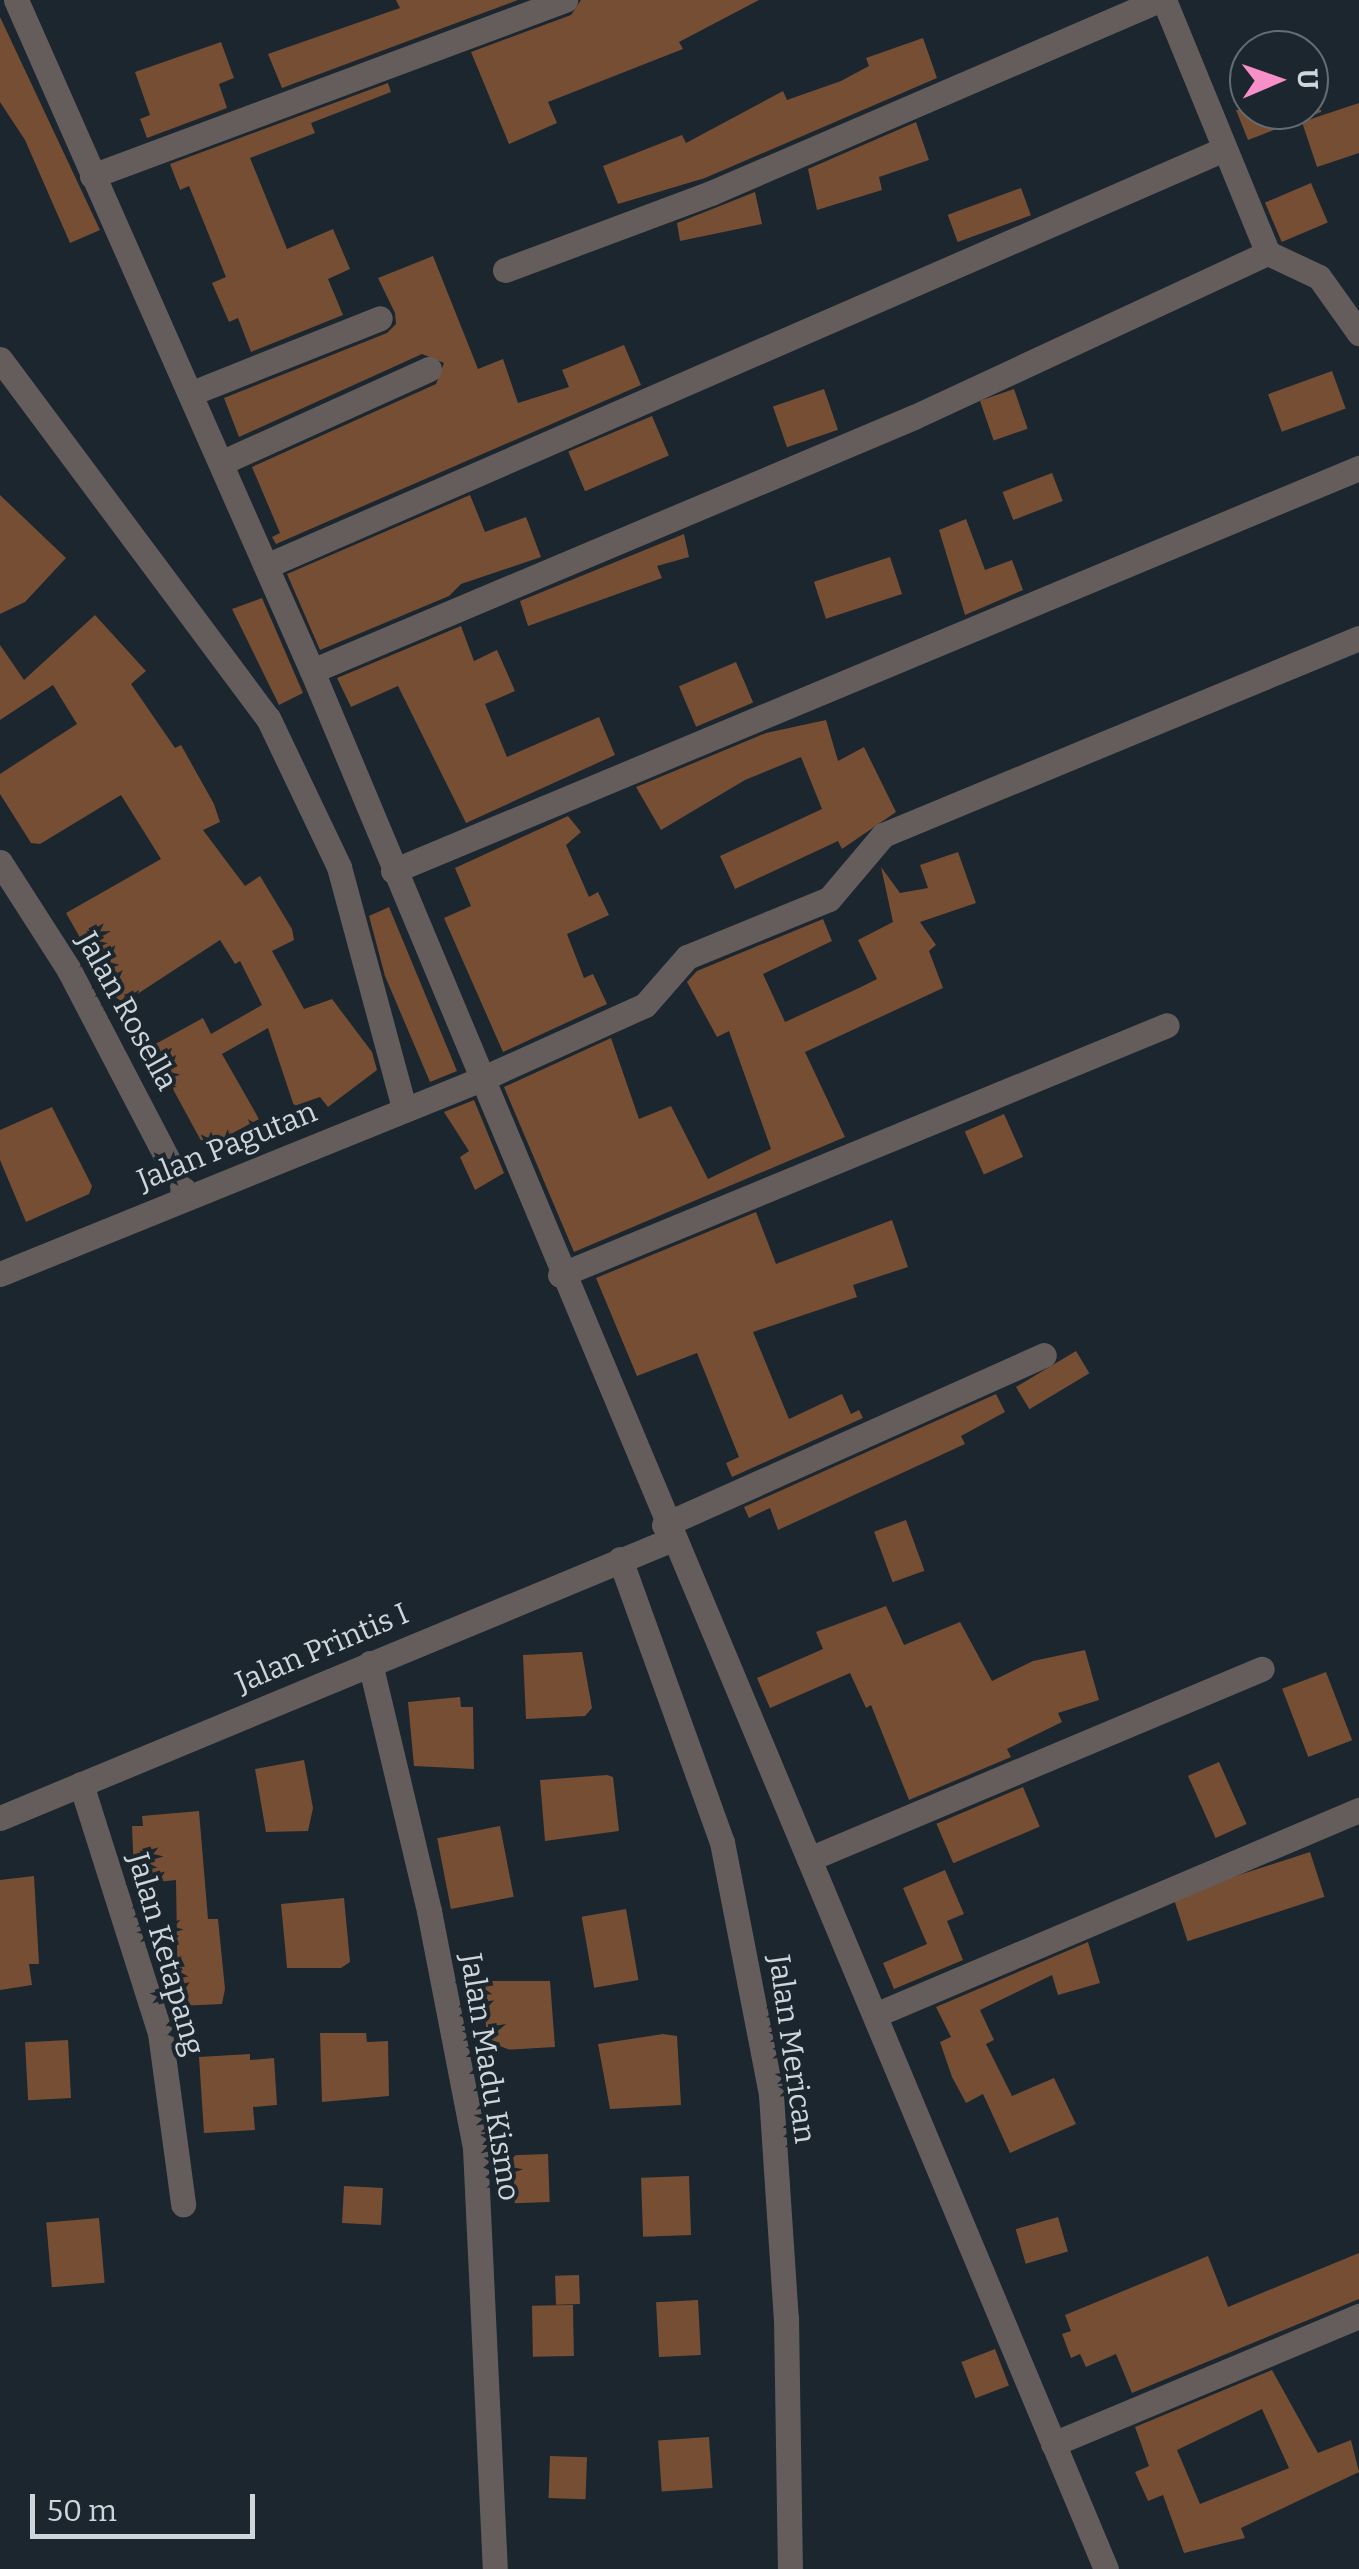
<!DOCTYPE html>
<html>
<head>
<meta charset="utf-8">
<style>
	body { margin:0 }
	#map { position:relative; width:1359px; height:2569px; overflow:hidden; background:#1b262f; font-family:Bitter,serif }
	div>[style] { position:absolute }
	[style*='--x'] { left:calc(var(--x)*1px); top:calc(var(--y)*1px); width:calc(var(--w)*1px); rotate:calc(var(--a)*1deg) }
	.building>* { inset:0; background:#764e34; transform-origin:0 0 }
	.street>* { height:25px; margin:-12.5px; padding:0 12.5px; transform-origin:12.5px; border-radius:12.5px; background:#645d5b }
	span { translate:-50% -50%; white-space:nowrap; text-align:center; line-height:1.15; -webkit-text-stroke:8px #1b262f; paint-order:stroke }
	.street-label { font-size:30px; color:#ced6db }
	.north { position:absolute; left:1229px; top:30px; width:100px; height:100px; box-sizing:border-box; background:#1b262f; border:2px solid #636c74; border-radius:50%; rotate:88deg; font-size:28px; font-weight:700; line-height:40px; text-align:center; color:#ced6db }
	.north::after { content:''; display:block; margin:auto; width:35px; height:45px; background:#f98fc8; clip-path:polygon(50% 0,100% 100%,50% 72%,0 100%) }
	.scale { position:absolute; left:30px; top:2494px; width:225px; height:45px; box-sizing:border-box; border:5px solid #ced6db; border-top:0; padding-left:12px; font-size:30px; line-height:35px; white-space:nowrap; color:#ced6db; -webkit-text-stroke:8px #1b262f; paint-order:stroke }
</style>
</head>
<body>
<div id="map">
	<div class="building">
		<div style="clip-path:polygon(396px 0,518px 0,282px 88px,268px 54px,400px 8px)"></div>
		<div style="clip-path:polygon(581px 0,759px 0,679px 42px,683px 49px,548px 102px,557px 123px,509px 144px,471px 52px,571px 15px)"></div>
		<div style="clip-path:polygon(0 17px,100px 230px,70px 243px,25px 140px,0 102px)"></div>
		<div style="clip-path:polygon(923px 38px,937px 78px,705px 178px,618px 204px,603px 166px,682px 135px,686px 143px,783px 91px,787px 100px,841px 81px,869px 66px,866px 58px)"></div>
		<div style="clip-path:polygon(221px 42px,234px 78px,219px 84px,227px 108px,147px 138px,140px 119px,150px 115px,135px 72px)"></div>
		<div style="clip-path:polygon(388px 83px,391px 92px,311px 123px,315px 133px,250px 158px,287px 249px,333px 229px,350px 269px,328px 279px,343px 315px,251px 352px,238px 318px,229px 322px,212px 283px,226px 277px,189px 186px,180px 190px,170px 164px)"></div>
		<div style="clip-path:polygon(1359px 103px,1359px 153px,1317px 167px,1302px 122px)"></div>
		<div style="clip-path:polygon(1236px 110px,1321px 110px,1321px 112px,1248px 140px)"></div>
		<div style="clip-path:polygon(916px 122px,929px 160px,879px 177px,882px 190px,817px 210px,808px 169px)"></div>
		<div style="left:1311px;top:183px;width:43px;height:50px;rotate:67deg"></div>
		<div style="left:1021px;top:188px;width:29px;height:78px;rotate:70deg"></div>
		<div style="clip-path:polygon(755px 192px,762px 224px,680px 241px,677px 223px)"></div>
		<div style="clip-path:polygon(433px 256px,478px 369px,503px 359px,518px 403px,569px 387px,562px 370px,624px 345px,641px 385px,276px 544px,272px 537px,280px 533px,252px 467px,436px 384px,444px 363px,422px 354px,239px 437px,224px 398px,387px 333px,396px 324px,395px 313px,378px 278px)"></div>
		<div style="left:1332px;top:371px;width:40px;height:68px;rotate:70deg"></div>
		<div style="left:824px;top:389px;width:43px;height:54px;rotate:71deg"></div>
		<div style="left:1014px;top:389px;width:42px;height:36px;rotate:71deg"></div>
		<div style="left:652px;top:416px;width:43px;height:91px;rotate:67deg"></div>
		<div style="left:1052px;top:473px;width:30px;height:53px;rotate:69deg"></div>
		<div style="clip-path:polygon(0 495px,66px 558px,25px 602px,0 614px)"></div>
		<div style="clip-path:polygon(470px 495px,485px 532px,526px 517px,541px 557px,461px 584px,449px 596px,320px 650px,287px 574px)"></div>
		<div style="clip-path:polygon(966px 519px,985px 570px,1012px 560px,1023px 590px,965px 615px,939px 530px)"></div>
		<div style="clip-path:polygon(684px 534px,689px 557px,657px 566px,662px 578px,528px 626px,520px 601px)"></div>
		<div style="left:890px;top:557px;width:39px;height:80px;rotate:72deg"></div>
		<div style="clip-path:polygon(262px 598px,303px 693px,279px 705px,232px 609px)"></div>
		<div style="clip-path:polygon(95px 615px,146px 671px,131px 684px,175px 748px,181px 745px,214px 804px,220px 822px,203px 830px,245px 886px,260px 876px,292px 929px,294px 940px,272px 951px,304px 1009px,332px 999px,372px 1052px,377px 1070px,328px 1107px,320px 1097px,294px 1106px,268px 1028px,222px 1054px,259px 1119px,205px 1148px,150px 1047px,203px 1018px,211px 1034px,262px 1005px,240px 961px,235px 964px,220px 940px,119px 1006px,66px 913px,161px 859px,121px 795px,40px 844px,31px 843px,0 794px,0 774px,77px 724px,53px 685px,0 720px,0 645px,24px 680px)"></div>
		<div style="clip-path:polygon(461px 626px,474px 661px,497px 650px,515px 691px,485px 704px,507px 757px,599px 717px,615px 755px,466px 823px,398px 686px,351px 707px,337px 678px)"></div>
		<div style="left:736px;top:662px;width:44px;height:62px;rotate:67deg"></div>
		<div style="clip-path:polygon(826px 720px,838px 761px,864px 747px,896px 812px,842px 849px,838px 841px,735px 889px,720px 856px,822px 809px,801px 757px,745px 780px,661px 830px,636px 787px,766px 733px)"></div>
		<div style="clip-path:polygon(568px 816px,581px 832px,566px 845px,589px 897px,598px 892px,609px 915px,567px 934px,584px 978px,593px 974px,607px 1004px,503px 1052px,444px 918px,471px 906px,455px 868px)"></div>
		<div style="clip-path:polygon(958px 852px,976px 903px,920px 922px,936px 945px,929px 951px,943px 988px,805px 1052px,845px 1137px,574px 1252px,504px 1087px,611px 1038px,639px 1119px,671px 1106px,708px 1179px,771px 1149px,729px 1031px,717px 1037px,687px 982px,697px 971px,823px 919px,832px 941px,763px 974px,785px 1022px,859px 988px,877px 979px,858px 940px,893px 922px,881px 867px,900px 893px,928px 888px,920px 865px)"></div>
		<div style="clip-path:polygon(389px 907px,457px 1071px,430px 1082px,385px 976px,369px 916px)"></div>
		<div style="clip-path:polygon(474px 1100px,504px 1173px,475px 1190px,460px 1157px,469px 1151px,444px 1112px)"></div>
		<div style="clip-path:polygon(52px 1107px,92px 1186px,89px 1194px,26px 1222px,0 1160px,0 1130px)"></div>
		<div style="left:1004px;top:1114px;width:47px;height:43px;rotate:66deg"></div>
		<div style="clip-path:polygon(756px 1212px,776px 1264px,892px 1220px,908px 1267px,853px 1285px,857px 1297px,753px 1332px,789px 1419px,842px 1394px,851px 1414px,859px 1410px,863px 1418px,732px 1477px,726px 1463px,739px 1457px,697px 1353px,637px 1376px,596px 1278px)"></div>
		<div style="left:1076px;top:1351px;width:26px;height:70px;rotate:59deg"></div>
		<div style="clip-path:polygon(996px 1394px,1005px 1412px,961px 1436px,965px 1444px,778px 1530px,770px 1508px,749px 1518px,744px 1507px)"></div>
		<div style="left:906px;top:1520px;width:54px;height:34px;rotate:70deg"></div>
		<div style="clip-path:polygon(886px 1606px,904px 1645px,960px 1622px,992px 1681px,1033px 1661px,1085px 1650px,1099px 1700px,1058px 1713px,1062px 1722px,1007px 1749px,1011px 1757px,909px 1800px,871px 1705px,866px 1708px,850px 1673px,770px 1708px,757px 1678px,823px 1649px,816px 1632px)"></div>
		<div style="clip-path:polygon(582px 1652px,592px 1708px,585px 1716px,526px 1719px,523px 1655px)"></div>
		<div style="left:1326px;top:1672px;width:73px;height:47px;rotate:69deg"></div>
		<div style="clip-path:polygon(460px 1697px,461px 1707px,473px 1707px,474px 1769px,414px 1766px,408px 1702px)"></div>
		<div style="clip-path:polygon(304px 1760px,313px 1808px,308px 1831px,266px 1832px,255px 1769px)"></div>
		<div style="left:1219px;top:1762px;width:68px;height:34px;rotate:66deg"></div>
		<div style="clip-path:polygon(607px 1775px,613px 1777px,619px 1831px,545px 1841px,540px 1780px)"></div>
		<div style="left:1023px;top:1787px;width:43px;height:94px;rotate:67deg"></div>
		<div style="clip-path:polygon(199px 1811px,208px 1919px,218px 1919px,225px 1989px,222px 2004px,178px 2006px,176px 1880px,147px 1883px,147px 1875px,134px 1875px,132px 1826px,143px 1826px,142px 1816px)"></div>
		<div style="left:500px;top:1826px;width:72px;height:64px;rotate:79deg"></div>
		<div style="left:1310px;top:1852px;width:47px;height:144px;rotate:72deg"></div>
		<div style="clip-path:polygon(945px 1870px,964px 1914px,947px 1921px,963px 1960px,894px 1989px,883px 1963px,927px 1944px,903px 1888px)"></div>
		<div style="clip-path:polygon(34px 1876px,39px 1964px,29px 1964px,32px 1985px,0 1990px,0 1880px)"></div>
		<div style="clip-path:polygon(344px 1898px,350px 1962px,341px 1968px,287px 1968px,281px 1904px)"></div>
		<div style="left:626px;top:1909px;width:72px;height:45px;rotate:80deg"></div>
		<div style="clip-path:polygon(1088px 1942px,1100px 1983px,1058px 1995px,1052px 1975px,980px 2010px,994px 2040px,986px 2044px,1012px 2096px,1054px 2078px,1076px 2124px,1010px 2153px,983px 2094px,966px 2103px,952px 2077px,940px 2042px,951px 2037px,936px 2007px)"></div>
		<div style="clip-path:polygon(488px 1981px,550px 1981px,555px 2047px,488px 2051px,483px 1989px)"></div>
		<div style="clip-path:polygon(320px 2033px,366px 2033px,367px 2042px,388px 2041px,389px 2096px,322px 2102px)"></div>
		<div style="clip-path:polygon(663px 2034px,677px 2036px,681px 2105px,610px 2109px,598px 2044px)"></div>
		<div style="left:68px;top:2040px;width:58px;height:43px;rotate:87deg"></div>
		<div style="clip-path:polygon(250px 2054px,250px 2060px,274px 2058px,277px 2105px,253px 2107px,255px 2130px,204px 2133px,199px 2057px)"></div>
		<div style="left:548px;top:2154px;width:48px;height:35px;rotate:88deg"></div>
		<div style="left:689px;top:2176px;width:59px;height:48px;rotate:88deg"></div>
		<div style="left:344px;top:2186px;width:39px;height:37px;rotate:3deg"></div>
		<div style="left:1058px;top:2217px;width:36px;height:44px;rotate:74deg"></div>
		<div style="left:99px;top:2218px;width:65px;height:53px;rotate:85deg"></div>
		<div style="clip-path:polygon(1359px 2253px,1359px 2299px,1132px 2393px,1116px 2354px,1086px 2367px,1080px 2354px,1071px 2358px,1062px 2334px,1071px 2331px,1065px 2315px,1208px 2256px,1228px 2307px)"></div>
		<div style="left:579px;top:2275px;width:29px;height:24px;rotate:88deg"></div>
		<div style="left:698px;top:2300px;width:55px;height:42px;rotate:87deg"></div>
		<div style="left:573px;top:2305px;width:51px;height:41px;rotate:89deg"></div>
		<div style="left:995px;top:2349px;width:39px;height:36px;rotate:69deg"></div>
		<div style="clip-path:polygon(evenodd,1272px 2370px,1318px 2453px,1351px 2440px,1359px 2472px,1241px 2528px,1245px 2538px,1184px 2553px,1163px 2495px,1148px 2501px,1135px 2472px,1149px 2466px,1135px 2427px,1272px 2370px,1262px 2409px,1289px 2468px,1200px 2504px,1177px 2450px,1262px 2409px)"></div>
		<div style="left:709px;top:2437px;width:51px;height:51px;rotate:86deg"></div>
		<div style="left:550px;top:2456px;width:37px;height:42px;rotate:2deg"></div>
	</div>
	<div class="street">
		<div style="--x:16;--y:0;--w:733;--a:66.2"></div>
		<div style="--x:312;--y:671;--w:2057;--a:67.3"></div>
		<div style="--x:1164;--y:0;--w:274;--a:67.7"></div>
		<div style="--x:1268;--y:253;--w:56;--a:25.2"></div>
		<div style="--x:1319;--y:277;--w:69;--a:54.5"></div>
		<div style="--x:92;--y:176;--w:505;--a:-20.41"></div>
		<div style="--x:505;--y:270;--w:220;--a:-20.5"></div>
		<div style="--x:711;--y:193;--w:488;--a:-23.3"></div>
		<div style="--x:0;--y:359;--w:448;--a:53.3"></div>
		<div style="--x:268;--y:718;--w:165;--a:64.5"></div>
		<div style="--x:339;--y:867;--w:250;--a:74.9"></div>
		<div style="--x:192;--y:393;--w:202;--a:-21.7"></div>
		<div style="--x:223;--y:462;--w:226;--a:-24.3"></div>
		<div style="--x:266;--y:566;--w:1043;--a:-23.52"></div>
		<div style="--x:312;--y:671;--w:653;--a:-22.88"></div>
		<div style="--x:914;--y:417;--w:390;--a:-24.9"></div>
		<div style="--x:0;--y:862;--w:128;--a:57.4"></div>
		<div style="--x:69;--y:970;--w:256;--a:62.5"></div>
		<div style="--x:393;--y:871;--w:1047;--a:-22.65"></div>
		<div style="--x:0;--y:1274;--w:517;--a:-22.05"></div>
		<div style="--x:479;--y:1080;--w:182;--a:-24.3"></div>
		<div style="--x:645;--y:1005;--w:64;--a:-48.8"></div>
		<div style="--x:687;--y:957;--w:153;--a:-22.2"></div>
		<div style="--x:829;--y:899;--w:84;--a:-49.8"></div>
		<div style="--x:883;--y:835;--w:515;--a:-22.48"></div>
		<div style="--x:560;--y:1275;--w:656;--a:-22.38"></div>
		<div style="--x:664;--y:1525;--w:416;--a:-24.1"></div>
		<div style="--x:620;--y:1559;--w:301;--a:70.2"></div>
		<div style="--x:722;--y:1842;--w:258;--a:79"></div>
		<div style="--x:771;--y:2095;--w:224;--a:86.2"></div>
		<div style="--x:786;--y:2318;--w:251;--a:89.1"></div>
		<div style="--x:370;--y:1663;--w:255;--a:76.6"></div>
		<div style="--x:429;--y:1911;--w:241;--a:79"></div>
		<div style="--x:475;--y:2148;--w:421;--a:87.3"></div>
		<div style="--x:81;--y:1784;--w:261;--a:72.4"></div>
		<div style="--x:160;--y:2033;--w:173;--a:82.3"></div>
		<div style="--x:0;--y:1818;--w:725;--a:-22.53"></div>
		<div style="--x:809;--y:1859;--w:491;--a:-22.8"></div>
		<div style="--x:875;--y:2015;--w:526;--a:-22.96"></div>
		<div style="--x:1053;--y:2444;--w:332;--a:-22.7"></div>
	</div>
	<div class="street-label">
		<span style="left:127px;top:1011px;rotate:61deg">Jalan Rosella</span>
		<span style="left:227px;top:1146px;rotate:-22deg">Jalan Pagutan</span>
		<span style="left:322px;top:1648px;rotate:-23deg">Jalan Printis I</span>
		<span style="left:166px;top:1954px;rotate:74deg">Jalan Ketapang</span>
		<span style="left:792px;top:2049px;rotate:82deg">Jalan Merican</span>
		<span style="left:490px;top:2077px;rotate:81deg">Jalan Madu Kismo</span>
	</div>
	<div class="north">U</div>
	<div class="scale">50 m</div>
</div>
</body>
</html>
